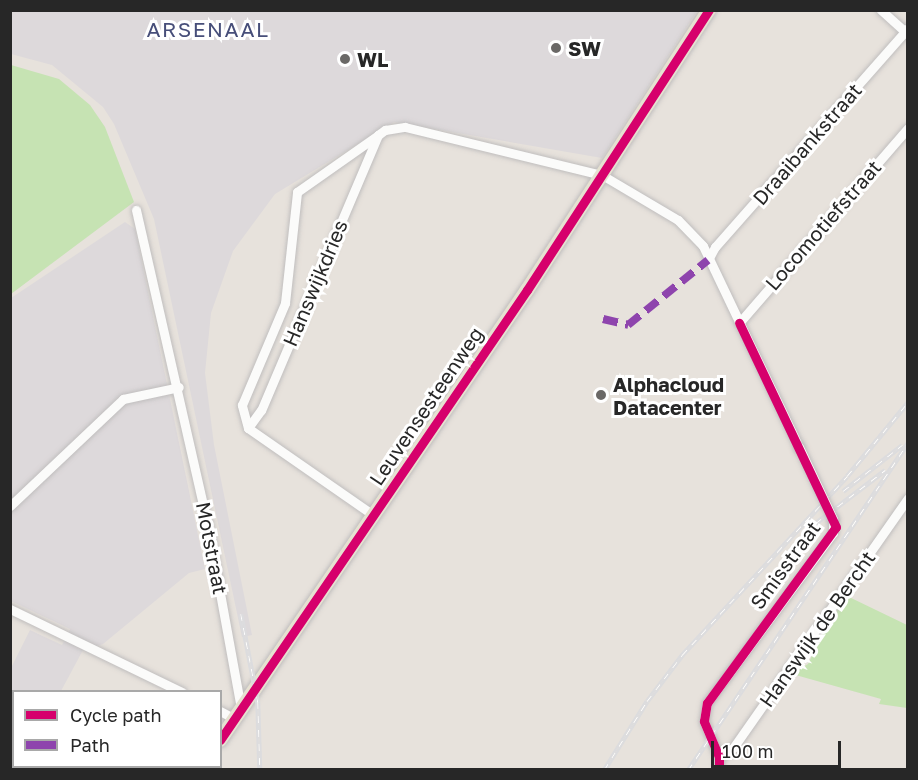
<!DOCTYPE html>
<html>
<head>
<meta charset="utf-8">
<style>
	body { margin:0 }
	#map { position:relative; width:918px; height:780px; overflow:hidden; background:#e7e2dc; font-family:"Golos Text",sans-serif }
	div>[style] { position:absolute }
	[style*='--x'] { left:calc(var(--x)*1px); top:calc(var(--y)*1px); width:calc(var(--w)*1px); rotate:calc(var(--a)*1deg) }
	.industrial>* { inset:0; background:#ddd9db }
	.green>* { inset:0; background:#c6e3b3 }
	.roads { filter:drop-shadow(0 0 2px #c0bebe) drop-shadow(0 0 2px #c0bebe) }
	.street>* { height:9px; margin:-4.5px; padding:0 4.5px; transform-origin:4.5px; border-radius:4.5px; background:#fbfbfa }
	.primary>* { height:14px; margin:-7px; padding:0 7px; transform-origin:7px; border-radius:7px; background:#e6e1d1 }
	.rail>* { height:4.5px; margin-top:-2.25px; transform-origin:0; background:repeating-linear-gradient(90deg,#fff 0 7px,#dcdcde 0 14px); box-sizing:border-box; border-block:2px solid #dcdcde }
	.bridges { filter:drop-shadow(0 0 2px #c0bebe) drop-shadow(0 0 2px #c0bebe) }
	.street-bridge>* { height:9px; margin:-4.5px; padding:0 4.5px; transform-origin:4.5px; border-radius:4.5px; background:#fbfbfa }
	.quiet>* { height:8px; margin-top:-4px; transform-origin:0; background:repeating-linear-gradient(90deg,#8e44ad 0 15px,transparent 0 23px) }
	.cycleway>* { height:9px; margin:-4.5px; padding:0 4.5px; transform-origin:4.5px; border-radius:4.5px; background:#d6006c }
	.dots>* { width:16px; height:16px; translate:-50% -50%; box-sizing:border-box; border:3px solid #fff; border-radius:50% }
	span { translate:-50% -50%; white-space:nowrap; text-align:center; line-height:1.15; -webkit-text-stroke:6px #fff; paint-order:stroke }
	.poi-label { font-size:20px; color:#272727; font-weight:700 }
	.left { translate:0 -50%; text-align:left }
	.street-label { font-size:20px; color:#272727 }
	.neighbourhood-label { font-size:21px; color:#474e79; letter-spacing:1.5px }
	.frame { position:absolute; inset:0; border:12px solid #272727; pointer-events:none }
	.legend { position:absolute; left:12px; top:690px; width:210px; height:78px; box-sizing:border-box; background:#fff; border:2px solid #a9a9a9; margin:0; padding:8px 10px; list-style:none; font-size:18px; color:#272727 }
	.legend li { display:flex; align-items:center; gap:12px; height:30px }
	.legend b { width:30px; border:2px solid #a9a9a9 }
	.scale { position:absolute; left:711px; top:741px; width:130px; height:27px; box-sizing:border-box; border:3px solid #272727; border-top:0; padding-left:8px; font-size:18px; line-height:21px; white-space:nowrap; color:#272727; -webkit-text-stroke:4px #fff; paint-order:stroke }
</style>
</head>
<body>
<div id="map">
	<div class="industrial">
		<div style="clip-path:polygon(10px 11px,697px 11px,602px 158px,394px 122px,275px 194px,233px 251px,211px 313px,205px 373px,214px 445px,252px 635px,242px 637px,154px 219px,114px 124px,103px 107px,52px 65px,11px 54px)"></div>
		<div style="clip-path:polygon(125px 222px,135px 229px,205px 569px,189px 573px,103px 644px,83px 650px,61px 691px,14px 692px,14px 766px,103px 767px,102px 769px,11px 769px,10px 670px,30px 630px,62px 645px,70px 629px,11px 601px,11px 298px)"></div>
	</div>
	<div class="green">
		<div style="clip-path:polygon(11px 65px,59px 79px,90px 105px,105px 127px,134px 202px,11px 294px)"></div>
		<div style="clip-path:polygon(847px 596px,907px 625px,907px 708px,879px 704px,881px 699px,792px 674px,808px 664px,828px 623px)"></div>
	</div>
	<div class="roads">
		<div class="street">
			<div style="--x:881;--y:10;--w:36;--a:42"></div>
			<div style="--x:378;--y:135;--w:9;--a:-36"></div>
			<div style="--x:385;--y:130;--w:20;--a:-9"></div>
			<div style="--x:405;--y:127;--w:203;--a:13.7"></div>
			<div style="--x:602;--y:175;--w:88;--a:30.6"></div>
			<div style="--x:678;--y:220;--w:36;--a:46"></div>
			<div style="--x:703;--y:246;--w:223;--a:64.5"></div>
			<div style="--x:136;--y:210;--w:325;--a:77.2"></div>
			<div style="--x:208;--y:527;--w:185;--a:79.7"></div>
			<div style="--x:708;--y:260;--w:15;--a:-62"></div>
			<div style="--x:715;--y:247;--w:292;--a:-48.6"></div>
			<div style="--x:739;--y:323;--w:258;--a:-49.1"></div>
			<div style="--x:248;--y:428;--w:24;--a:-105"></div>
			<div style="--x:242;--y:405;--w:111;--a:-67.1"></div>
			<div style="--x:285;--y:303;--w:112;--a:-83.8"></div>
			<div style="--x:297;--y:192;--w:99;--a:-35.1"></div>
			<div style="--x:378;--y:135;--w:299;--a:113"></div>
			<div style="--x:261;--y:410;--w:22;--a:126"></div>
			<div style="--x:248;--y:428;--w:152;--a:34.8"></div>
			<div style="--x:10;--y:506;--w:156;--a:-43.4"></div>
			<div style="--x:123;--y:399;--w:57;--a:-12.1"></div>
			<div style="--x:10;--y:609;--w:191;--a:25.8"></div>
			<div style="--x:220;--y:711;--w:17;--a:28"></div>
			<div style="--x:719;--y:757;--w:17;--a:-33"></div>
			<div style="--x:733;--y:748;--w:305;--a:-55"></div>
			<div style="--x:719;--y:770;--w:13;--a:-90"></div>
			<div style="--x:719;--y:757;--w:39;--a:-113"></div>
			<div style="--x:704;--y:721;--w:18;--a:-81"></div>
			<div style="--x:707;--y:703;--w:212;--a:-53.5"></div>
			<div style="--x:833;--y:533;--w:14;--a:-90"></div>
		</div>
		<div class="primary">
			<div style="--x:220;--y:740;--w:545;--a:-55.7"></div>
			<div style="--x:527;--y:290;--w:334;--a:-57"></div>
			<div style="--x:201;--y:770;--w:4;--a:-63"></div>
		</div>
	</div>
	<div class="rail">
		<div style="--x:843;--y:491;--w:75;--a:-37.9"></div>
		<div style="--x:804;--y:532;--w:102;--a:-37.4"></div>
		<div style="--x:241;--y:614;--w:90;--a:79.1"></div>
		<div style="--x:258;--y:702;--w:68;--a:88.3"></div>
		<div style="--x:604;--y:770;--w:81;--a:-58.1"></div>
		<div style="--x:647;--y:701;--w:58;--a:-52.7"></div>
		<div style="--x:682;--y:655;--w:243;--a:-47.3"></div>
		<div style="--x:847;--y:476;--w:96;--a:-50.5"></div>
		<div style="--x:688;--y:770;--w:394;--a:-56.1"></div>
	</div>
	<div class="bridges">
		<div class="street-bridge">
			<div style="--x:799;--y:447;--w:80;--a:64.7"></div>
		</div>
	</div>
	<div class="quiet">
		<div style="--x:603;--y:319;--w:26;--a:13"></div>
		<div style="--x:628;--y:325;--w:103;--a:-39.1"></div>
	</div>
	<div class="cycleway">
		<div style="--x:220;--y:740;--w:545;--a:-55.7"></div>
		<div style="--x:527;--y:290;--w:334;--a:-57"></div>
		<div style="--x:719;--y:770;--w:13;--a:-90"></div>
		<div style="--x:719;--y:757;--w:39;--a:-113"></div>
		<div style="--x:704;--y:721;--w:18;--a:-81"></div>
		<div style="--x:707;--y:703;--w:218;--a:-53.8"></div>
		<div style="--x:836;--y:527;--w:226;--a:-115.4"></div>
	</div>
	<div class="dots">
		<div style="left:556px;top:48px;background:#6a6866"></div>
		<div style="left:345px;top:59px;background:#6a6866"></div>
		<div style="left:601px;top:395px;background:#6a6866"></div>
	</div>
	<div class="poi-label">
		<span class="left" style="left:568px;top:48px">SW</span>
		<span class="left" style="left:357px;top:59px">WL</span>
		<span class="left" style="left:613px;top:396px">Alphacloud<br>Datacenter</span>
	</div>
	<div class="street-label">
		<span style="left:807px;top:144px;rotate:-49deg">Draaibankstraat</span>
		<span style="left:823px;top:225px;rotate:-49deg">Locomotiefstraat</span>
		<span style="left:315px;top:283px;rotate:-67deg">Hanswijkdries</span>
		<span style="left:426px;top:406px;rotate:-56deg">Leuvensesteenweg</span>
		<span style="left:212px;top:548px;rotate:79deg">Motstraat</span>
		<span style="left:785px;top:565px;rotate:-54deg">Smisstraat</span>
		<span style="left:817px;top:629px;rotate:-55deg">Hanswijk de Bercht</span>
	</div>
	<div class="neighbourhood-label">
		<span style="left:208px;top:29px">ARSENAAL</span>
	</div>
	<div class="frame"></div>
	<ul class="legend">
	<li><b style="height:8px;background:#d6006c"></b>Cycle path</li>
	<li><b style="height:8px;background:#8e44ad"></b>Path</li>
	</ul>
	<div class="scale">100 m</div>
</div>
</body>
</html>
